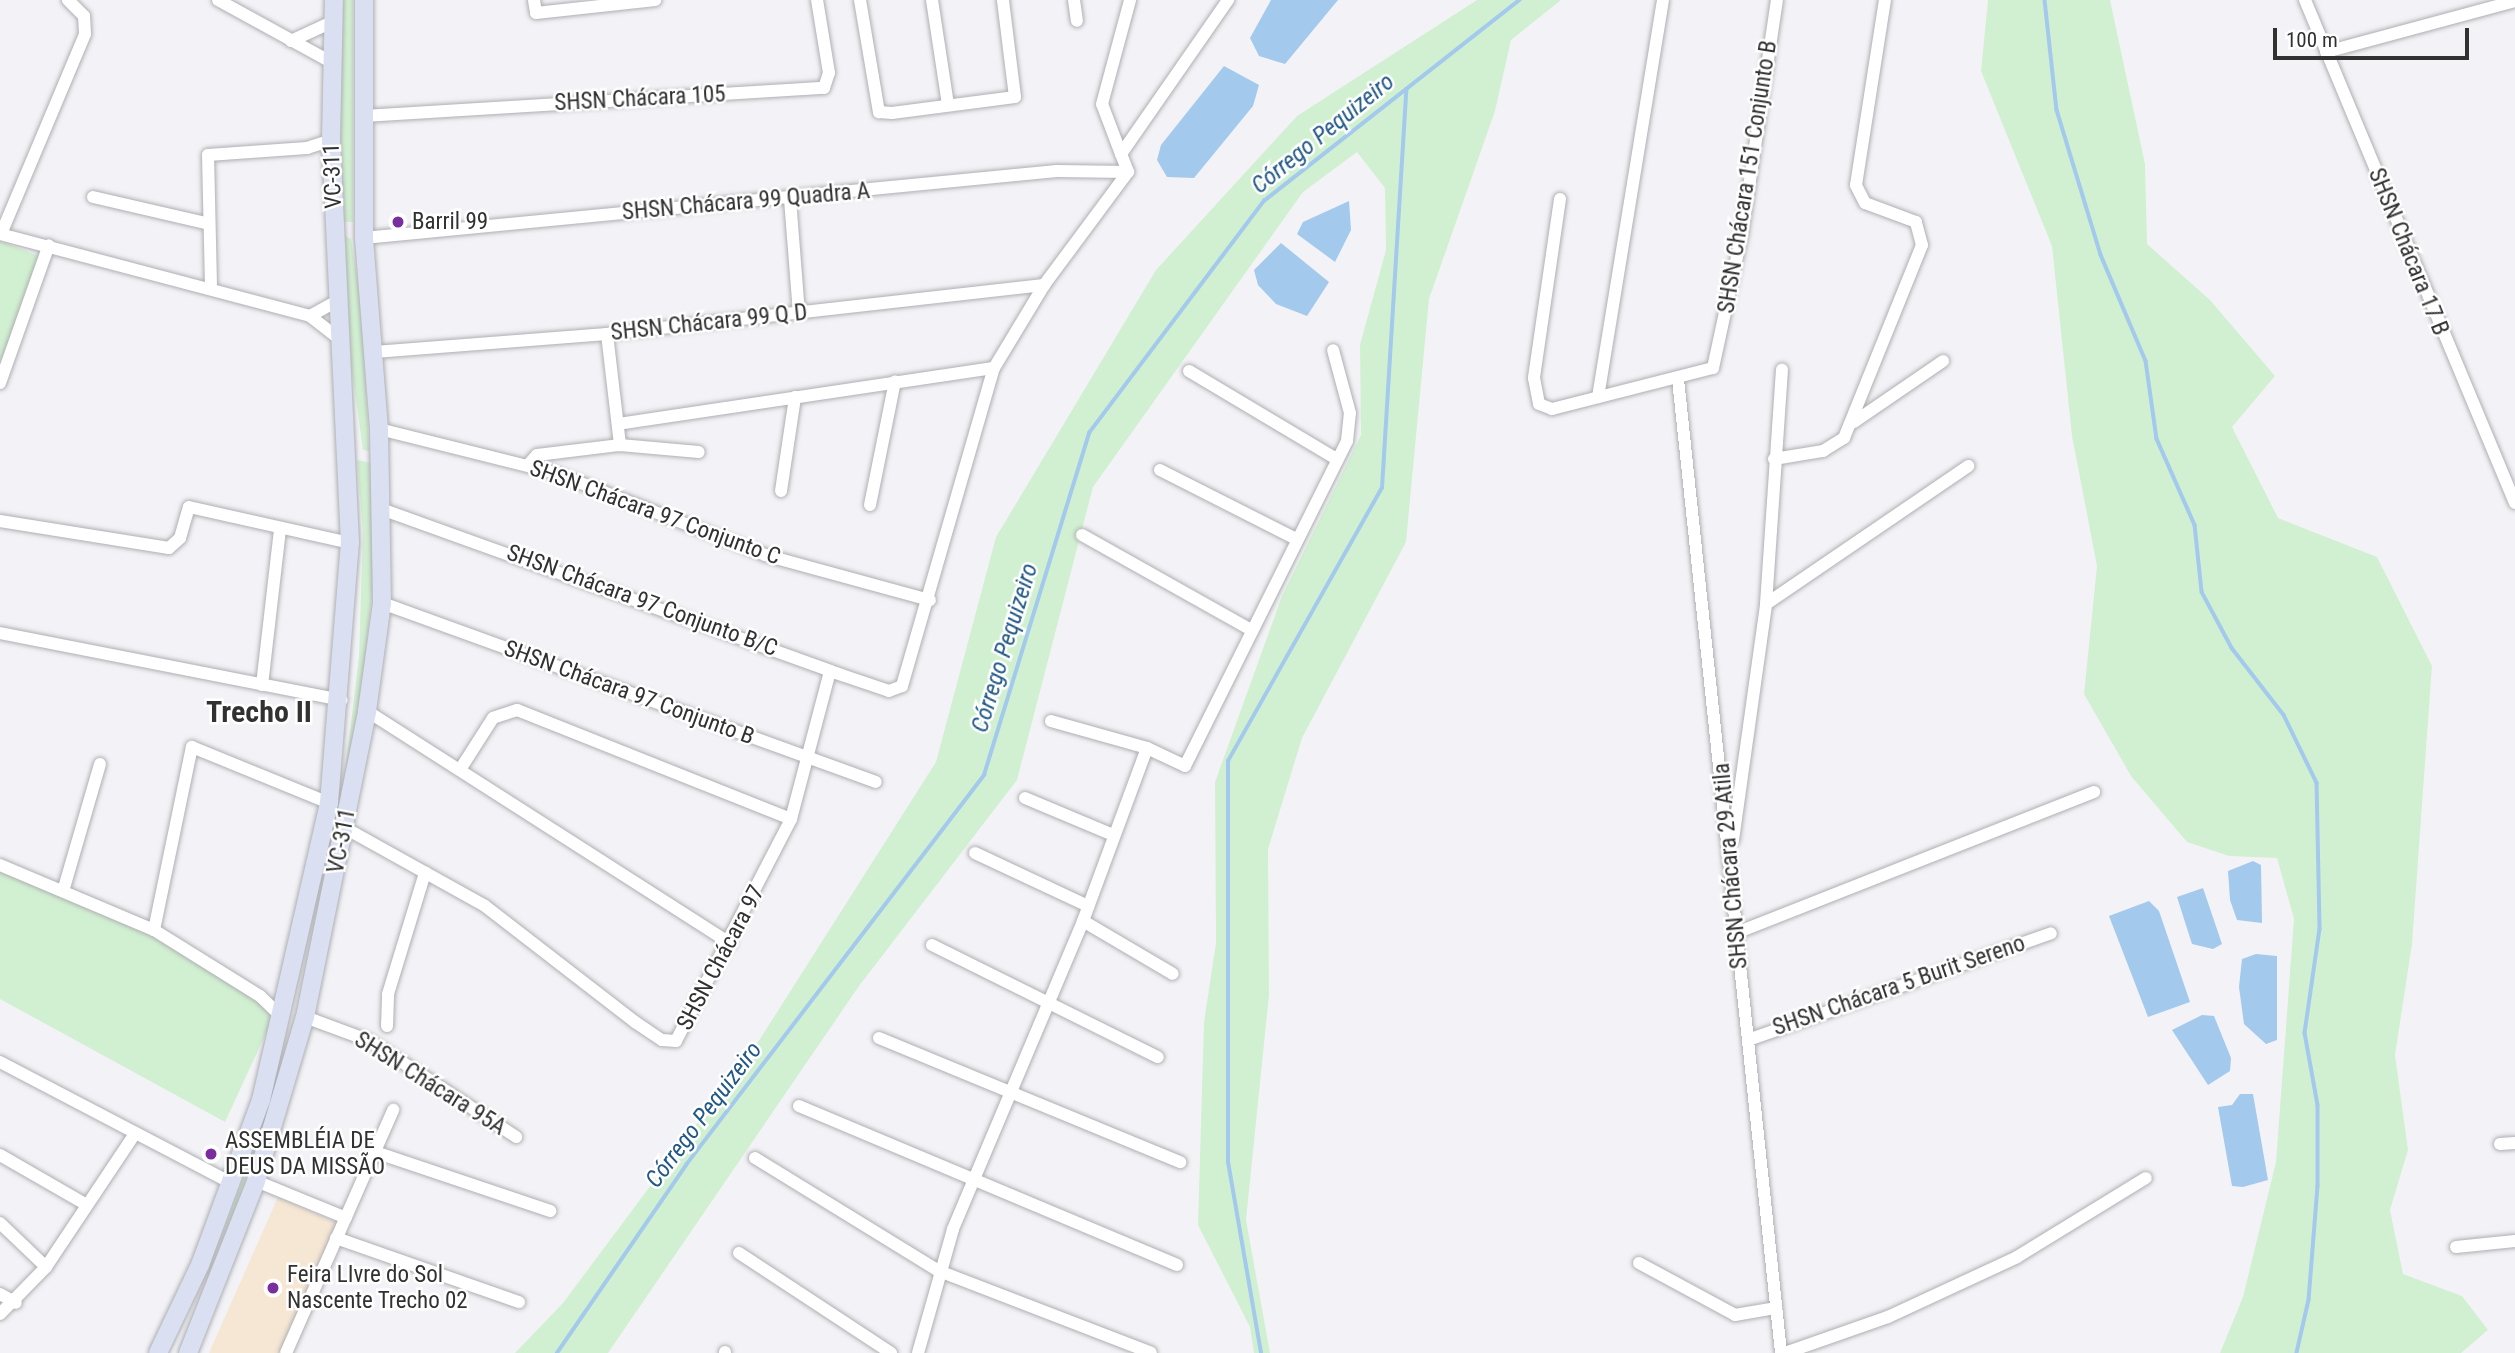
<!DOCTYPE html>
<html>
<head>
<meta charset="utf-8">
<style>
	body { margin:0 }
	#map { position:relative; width:2515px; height:1353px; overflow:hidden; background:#f3f3f7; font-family:"Roboto Condensed",sans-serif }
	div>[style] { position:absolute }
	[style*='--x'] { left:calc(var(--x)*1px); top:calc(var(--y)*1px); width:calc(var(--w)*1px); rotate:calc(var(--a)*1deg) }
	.commercial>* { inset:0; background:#f6e7d4 }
	.green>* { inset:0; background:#d1f0d1; transform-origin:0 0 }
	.water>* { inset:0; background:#a3c9ec }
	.stream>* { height:3.5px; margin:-1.75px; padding:0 1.75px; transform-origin:1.75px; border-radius:1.75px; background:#a3c9ec }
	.roads { filter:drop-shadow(0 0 2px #aeafb2) drop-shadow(0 0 2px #aeafb2) }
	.minor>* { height:12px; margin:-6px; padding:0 6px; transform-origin:6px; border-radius:6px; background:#fff }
	.secondary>* { height:18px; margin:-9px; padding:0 9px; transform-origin:9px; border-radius:9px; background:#dadff2 }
	.dots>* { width:19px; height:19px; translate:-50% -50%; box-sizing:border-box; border:4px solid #fff; border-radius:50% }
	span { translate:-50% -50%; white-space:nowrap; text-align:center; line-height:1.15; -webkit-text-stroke:5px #fff; paint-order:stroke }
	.street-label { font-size:23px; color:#313132 }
	.poi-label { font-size:23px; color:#313132 }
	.left { translate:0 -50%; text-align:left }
	.water-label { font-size:24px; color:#225886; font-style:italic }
	.district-label { font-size:30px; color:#313132; font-weight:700 }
	.scale { position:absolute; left:2273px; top:28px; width:196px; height:32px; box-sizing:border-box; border:4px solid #313132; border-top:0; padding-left:9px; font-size:21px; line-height:24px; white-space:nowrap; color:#313132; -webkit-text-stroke:5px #fff; paint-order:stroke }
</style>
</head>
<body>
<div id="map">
	<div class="commercial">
		<div style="clip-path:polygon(278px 1197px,337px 1223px,279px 1353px,209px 1353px)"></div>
	</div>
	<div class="green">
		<div style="left:339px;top:0;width:14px;height:222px"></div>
		<div style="clip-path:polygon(1477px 0,1561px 0,1511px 40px,1495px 111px,1429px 299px,1406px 542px,1302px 738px,1268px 849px,1269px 995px,1246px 1220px,1270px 1353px,1254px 1353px,1250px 1327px,1198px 1225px,1204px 1022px,1216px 943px,1215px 782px,1282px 596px,1361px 435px,1360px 345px,1386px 250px,1385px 188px,1357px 152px,1303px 192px,1093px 487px,1017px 780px,859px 986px,608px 1353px,515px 1353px,563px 1303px,760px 1039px,936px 762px,996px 537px,1156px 270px,1297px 116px)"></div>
		<div style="clip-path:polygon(1988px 0,2110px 0,2145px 164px,2147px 244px,2210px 300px,2275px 376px,2232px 427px,2278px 518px,2377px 557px,2432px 666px,2412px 944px,2395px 1055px,2408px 1150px,2390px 1210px,2403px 1274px,2462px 1296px,2488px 1330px,2461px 1353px,2220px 1353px,2243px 1297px,2276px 1162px,2294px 919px,2277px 858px,2229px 856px,2187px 842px,2131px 776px,2084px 694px,2097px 566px,2072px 436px,2052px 246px,1981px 71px)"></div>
		<div style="clip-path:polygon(345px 236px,351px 239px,362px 308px,369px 451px,363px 450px,351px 364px)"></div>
		<div style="clip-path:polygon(0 241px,42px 257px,0 379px)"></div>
		<div style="clip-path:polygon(357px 460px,372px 463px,376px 556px,364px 670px,320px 933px,282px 1090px,225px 1262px,184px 1350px,293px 1032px,345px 774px,359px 656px,363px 532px)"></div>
		<div style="clip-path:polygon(0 865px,154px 930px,260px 996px,273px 1018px,225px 1122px,0 999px)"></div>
	</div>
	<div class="water">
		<div style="clip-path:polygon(1271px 0,1338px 0,1285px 64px,1259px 56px,1250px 38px)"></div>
		<div style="clip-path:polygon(1224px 66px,1259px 85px,1253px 106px,1194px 178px,1167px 177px,1157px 160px,1161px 145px)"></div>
		<div style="clip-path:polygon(1349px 201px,1351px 230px,1335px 262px,1297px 234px,1303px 222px)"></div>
		<div style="clip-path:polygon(1281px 243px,1329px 282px,1307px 316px,1276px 304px,1258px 285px,1254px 270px)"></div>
		<div style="clip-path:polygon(2253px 861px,2261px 865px,2262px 923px,2237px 920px,2230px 900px,2228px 871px)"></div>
		<div style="clip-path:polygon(2203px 888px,2222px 944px,2213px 949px,2192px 944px,2177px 897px)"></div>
		<div style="clip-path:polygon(2149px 901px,2159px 911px,2190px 1002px,2148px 1017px,2109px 916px)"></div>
		<div style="clip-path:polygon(2256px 954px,2277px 956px,2277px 1040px,2266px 1044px,2244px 1024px,2239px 987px,2242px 959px)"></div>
		<div style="clip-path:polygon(2202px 1015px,2214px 1016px,2231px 1058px,2230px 1071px,2208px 1085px,2172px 1030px)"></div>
		<div style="clip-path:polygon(2240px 1094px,2253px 1094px,2268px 1180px,2243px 1187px,2232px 1186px,2218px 1107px,2232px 1105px)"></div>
	</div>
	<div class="stream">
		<div style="--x:2045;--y:0;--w:111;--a:83.8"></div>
		<div style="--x:2057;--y:110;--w:152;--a:73.1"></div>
		<div style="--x:2101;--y:255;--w:115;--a:67"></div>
		<div style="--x:2146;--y:361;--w:79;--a:82"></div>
		<div style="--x:2157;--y:439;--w:94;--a:66.2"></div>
		<div style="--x:2195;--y:525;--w:67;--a:84"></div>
		<div style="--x:2202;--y:592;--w:64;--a:61.8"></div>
		<div style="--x:2232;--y:648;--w:85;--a:52.2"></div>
		<div style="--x:2284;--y:715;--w:76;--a:64.1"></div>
		<div style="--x:2317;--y:783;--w:146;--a:88.8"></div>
		<div style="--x:2320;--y:929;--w:105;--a:98.2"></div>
		<div style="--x:2305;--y:1033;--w:73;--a:79.8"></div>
		<div style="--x:2318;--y:1105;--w:81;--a:90"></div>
		<div style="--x:2318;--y:1186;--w:114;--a:94.5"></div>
		<div style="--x:2309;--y:1300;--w:54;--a:102.8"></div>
		<div style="--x:557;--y:1353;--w:228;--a:-55.5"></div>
		<div style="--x:686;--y:1165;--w:491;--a:-52.6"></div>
		<div style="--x:984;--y:775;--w:358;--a:-72.9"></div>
		<div style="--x:1089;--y:433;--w:291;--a:-53"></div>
		<div style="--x:1264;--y:201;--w:325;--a:-38.2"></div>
		<div style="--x:1261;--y:1353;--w:194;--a:-99.8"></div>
		<div style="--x:1228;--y:1162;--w:401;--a:-90"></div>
		<div style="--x:1228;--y:761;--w:313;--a:-60.6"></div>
		<div style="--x:1382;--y:488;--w:399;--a:-86.5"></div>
	</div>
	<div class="roads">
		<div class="minor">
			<div style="--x:218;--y:0;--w:131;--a:28.7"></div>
			<div style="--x:534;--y:0;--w:13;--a:81"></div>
			<div style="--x:536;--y:13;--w:120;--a:-6.2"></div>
			<div style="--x:860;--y:0;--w:114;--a:80.4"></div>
			<div style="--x:879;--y:112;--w:13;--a:4"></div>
			<div style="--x:892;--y:113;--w:124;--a:-7.4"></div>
			<div style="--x:1015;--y:97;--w:98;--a:-97.1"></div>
			<div style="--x:932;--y:0;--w:105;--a:81.3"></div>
			<div style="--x:1074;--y:0;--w:21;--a:82"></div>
			<div style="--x:2305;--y:0;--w:545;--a:67.34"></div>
			<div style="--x:291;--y:41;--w:47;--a:-24.9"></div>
			<div style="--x:2326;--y:52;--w:196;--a:-15.1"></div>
			<div style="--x:364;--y:116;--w:461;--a:-3.5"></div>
			<div style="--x:824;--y:88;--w:16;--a:-72"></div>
			<div style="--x:829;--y:73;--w:74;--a:-99.3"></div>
			<div style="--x:1121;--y:154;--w:53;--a:-110.8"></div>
			<div style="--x:1102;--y:104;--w:108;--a:-74.9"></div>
			<div style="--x:1128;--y:172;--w:19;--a:-111"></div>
			<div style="--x:1121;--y:154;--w:188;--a:-55.2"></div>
			<div style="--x:93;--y:197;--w:116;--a:13"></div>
			<div style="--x:790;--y:199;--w:114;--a:85.5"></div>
			<div style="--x:1560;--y:199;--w:181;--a:98.3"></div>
			<div style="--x:1534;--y:378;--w:26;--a:79"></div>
			<div style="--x:1539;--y:404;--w:14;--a:21"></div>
			<div style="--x:1552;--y:409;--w:166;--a:-14.3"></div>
			<div style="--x:1713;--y:368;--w:137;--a:-77.8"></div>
			<div style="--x:1742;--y:234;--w:237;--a:-81.5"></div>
			<div style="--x:0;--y:234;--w:321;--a:14.8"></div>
			<div style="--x:310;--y:316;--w:41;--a:38"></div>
			<div style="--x:1;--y:234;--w:217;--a:-67.2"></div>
			<div style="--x:85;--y:34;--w:18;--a:-93"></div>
			<div style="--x:84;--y:16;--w:23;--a:-135"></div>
			<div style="--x:364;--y:238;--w:696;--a:-5.52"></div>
			<div style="--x:1057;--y:171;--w:71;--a:0.8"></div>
			<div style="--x:211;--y:286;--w:131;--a:-91.3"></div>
			<div style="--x:208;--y:155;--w:99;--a:-4"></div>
			<div style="--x:307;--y:148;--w:25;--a:-18"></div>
			<div style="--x:310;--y:316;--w:33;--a:-29"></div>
			<div style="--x:607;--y:334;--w:112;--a:83.3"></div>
			<div style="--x:374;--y:352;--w:234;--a:-4.4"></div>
			<div style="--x:607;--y:334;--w:440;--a:-6.4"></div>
			<div style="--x:1189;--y:371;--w:170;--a:30.8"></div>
			<div style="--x:1678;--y:379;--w:979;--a:83.96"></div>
			<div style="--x:0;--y:383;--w:146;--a:-70.5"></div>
			<div style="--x:1598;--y:397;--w:402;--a:-80.7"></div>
			<div style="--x:1854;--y:422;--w:108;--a:-34.4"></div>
			<div style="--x:618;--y:424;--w:380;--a:-8.5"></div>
			<div style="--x:379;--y:429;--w:181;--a:14"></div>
			<div style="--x:555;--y:473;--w:225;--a:21.3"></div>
			<div style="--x:765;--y:555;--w:171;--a:15.3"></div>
			<div style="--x:1774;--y:459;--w:50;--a:-9.3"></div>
			<div style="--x:1823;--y:451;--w:25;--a:-32"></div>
			<div style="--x:1844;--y:438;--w:208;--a:-68"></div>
			<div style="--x:1922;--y:245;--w:24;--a:-105"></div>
			<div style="--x:1916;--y:222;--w:54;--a:-159.6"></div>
			<div style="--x:1865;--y:203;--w:20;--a:-117"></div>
			<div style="--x:1856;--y:185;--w:187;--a:-81.1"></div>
			<div style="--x:528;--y:465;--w:13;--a:-48"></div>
			<div style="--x:537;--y:455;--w:84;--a:-6.9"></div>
			<div style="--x:620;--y:445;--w:79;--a:5.1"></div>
			<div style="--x:1160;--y:470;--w:153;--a:26.9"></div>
			<div style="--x:781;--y:491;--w:95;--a:-81.5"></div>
			<div style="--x:870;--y:505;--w:126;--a:-78.6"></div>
			<div style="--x:381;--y:509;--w:477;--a:19.8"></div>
			<div style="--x:830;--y:671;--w:62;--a:18.7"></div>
			<div style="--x:889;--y:691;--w:14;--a:-21"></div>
			<div style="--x:902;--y:686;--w:331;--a:-73.9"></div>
			<div style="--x:994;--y:368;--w:97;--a:-58.9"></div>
			<div style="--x:1044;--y:285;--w:141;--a:-53.4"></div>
			<div style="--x:0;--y:521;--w:171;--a:9.1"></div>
			<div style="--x:169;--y:548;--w:15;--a:-42"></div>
			<div style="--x:180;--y:538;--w:32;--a:-74"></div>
			<div style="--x:189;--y:507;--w:165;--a:12.6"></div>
			<div style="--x:1082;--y:535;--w:194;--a:29.3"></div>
			<div style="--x:382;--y:603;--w:525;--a:19.92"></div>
			<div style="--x:1766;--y:604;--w:245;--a:-34.3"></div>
			<div style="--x:0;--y:633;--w:348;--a:11.1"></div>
			<div style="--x:262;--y:685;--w:156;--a:-83.4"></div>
			<div style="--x:367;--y:711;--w:431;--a:32.6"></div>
			<div style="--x:1051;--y:721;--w:100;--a:15.7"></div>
			<div style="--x:1147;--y:748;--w:42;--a:25.3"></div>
			<div style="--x:1185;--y:766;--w:363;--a:-63.5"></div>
			<div style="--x:1347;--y:441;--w:28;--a:-84"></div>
			<div style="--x:1350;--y:413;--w:65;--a:-105.1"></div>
			<div style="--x:1025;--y:798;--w:95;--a:22.8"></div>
			<div style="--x:791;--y:819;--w:153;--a:-75.2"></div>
			<div style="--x:345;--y:828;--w:160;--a:29.1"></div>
			<div style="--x:485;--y:906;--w:190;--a:37.7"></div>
			<div style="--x:635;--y:1022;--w:32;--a:34"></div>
			<div style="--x:662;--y:1040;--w:14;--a:4"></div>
			<div style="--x:676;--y:1041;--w:250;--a:-62.6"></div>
			<div style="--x:791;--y:819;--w:295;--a:-158.3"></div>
			<div style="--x:517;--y:710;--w:25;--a:162"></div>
			<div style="--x:493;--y:718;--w:59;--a:122.6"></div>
			<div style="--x:1733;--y:840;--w:238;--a:-82"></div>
			<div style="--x:1766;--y:604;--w:235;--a:-86.1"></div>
			<div style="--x:975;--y:853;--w:125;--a:25.1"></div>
			<div style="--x:0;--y:865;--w:167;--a:22.9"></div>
			<div style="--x:154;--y:930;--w:125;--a:31.9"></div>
			<div style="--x:260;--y:996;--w:30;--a:44"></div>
			<div style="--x:64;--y:888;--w:129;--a:-73.8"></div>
			<div style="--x:1083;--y:921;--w:104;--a:30.5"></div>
			<div style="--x:154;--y:930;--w:187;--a:-78.3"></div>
			<div style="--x:192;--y:747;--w:148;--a:22.2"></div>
			<div style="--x:1736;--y:933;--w:385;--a:-21.5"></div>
			<div style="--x:932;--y:945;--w:252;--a:26.4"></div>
			<div style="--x:305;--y:1017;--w:69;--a:20.3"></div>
			<div style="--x:370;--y:1041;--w:175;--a:33.3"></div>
			<div style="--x:387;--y:1026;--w:32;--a:-88"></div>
			<div style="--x:388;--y:994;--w:127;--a:-73"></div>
			<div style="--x:879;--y:1038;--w:326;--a:22.4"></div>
			<div style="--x:1748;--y:1040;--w:321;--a:-19.4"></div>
			<div style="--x:0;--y:1062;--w:263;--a:27.6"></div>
			<div style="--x:799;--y:1106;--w:410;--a:22.8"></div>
			<div style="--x:2500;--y:1144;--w:15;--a:-4"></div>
			<div style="--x:375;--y:1152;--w:185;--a:18.6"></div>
			<div style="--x:0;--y:1155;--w:100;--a:29.9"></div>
			<div style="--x:755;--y:1158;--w:216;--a:31.6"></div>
			<div style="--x:939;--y:1271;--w:227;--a:21.1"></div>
			<div style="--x:256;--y:1181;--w:97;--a:22.3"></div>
			<div style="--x:0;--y:1223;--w:64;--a:43.7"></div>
			<div style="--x:336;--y:1238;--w:194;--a:19.3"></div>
			<div style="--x:2456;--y:1247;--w:59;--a:-5.8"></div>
			<div style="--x:739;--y:1253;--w:182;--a:33.3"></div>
			<div style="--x:1639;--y:1263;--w:109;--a:28.4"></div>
			<div style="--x:1735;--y:1315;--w:42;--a:-9.7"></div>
			<div style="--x:0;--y:1294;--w:18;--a:29"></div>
			<div style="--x:0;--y:1314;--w:66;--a:-45.6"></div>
			<div style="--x:46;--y:1267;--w:159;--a:-56.3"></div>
			<div style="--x:286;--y:1353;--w:266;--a:-66.2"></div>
			<div style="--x:725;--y:1353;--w:1;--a:-90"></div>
			<div style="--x:918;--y:1353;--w:129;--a:-74.2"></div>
			<div style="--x:953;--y:1229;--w:334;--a:-67.1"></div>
			<div style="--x:1083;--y:921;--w:184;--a:-69.7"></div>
			<div style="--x:1785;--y:1353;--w:109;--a:-19.3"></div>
			<div style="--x:1888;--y:1317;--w:142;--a:-24.9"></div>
			<div style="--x:2017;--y:1257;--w:151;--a:-31.5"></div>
		</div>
		<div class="secondary">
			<div style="--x:158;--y:1353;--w:98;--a:-64.5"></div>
			<div style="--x:200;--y:1265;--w:176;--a:-69.7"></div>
			<div style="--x:261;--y:1100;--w:305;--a:-77.1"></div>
			<div style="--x:329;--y:803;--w:261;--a:-85.4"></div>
			<div style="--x:350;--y:543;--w:403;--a:-92.7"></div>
			<div style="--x:331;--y:140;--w:140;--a:-88.8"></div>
			<div style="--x:188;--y:1353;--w:185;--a:-68.4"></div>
			<div style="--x:256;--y:1181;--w:171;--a:-73.4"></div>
			<div style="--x:305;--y:1017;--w:312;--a:-78.5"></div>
			<div style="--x:367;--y:711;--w:109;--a:-82.1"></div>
			<div style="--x:382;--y:603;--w:174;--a:-91"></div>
			<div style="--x:379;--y:429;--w:192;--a:-94.5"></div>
			<div style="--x:364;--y:238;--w:238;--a:-90"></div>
		</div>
	</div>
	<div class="dots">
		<div style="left:398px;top:222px;background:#792d9f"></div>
		<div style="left:211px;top:1154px;background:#792d9f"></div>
		<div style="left:273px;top:1288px;background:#792d9f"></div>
	</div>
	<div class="street-label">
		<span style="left:640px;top:99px;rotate:-3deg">SHSN Chácara 105</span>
		<span style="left:333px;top:176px;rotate:-92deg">VC-311</span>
		<span style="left:1748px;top:177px;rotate:-81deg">SHSN Chácara 151 Conjunto B</span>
		<span style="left:746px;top:202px;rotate:-5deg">SHSN Chácara 99 Quadra A</span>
		<span style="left:2408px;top:252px;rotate:68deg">SHSN Chácara 17 B</span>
		<span style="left:709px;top:323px;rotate:-6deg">SHSN Chácara 99 Q D</span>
		<span style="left:655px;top:513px;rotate:20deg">SHSN Chácara 97 Conjunto C</span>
		<span style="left:642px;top:601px;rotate:20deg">SHSN Chácara 97 Conjunto B/C</span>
		<span style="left:629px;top:693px;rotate:20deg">SHSN Chácara 97 Conjunto B</span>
		<span style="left:342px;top:841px;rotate:-79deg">VC-311</span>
		<span style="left:1731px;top:866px;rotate:-95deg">SHSN Chácara 29 Atila</span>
		<span style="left:721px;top:958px;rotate:-62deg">SHSN Chácara 97</span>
		<span style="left:1899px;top:986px;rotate:-19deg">SHSN Chácara 5 Burit Sereno</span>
		<span style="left:430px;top:1084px;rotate:32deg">SHSN Chácara 95A</span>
	</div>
	<div class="poi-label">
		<span class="left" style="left:412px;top:222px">Barril 99</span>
		<span class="left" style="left:225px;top:1154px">ASSEMBLÉIA DE<br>DEUS DA MISSÃO</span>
		<span class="left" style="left:287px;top:1288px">Feira LIvre do Sol<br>Nascente Trecho 02</span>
	</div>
	<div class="water-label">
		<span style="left:1323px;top:134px;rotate:-39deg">Córrego Pequizeiro</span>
		<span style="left:1005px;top:648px;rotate:-73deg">Córrego Pequizeiro</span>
		<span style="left:704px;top:1115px;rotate:-53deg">Córrego Pequizeiro</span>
	</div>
	<div class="district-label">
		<span style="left:259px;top:712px">Trecho II</span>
	</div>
	<div class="scale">100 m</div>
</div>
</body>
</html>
